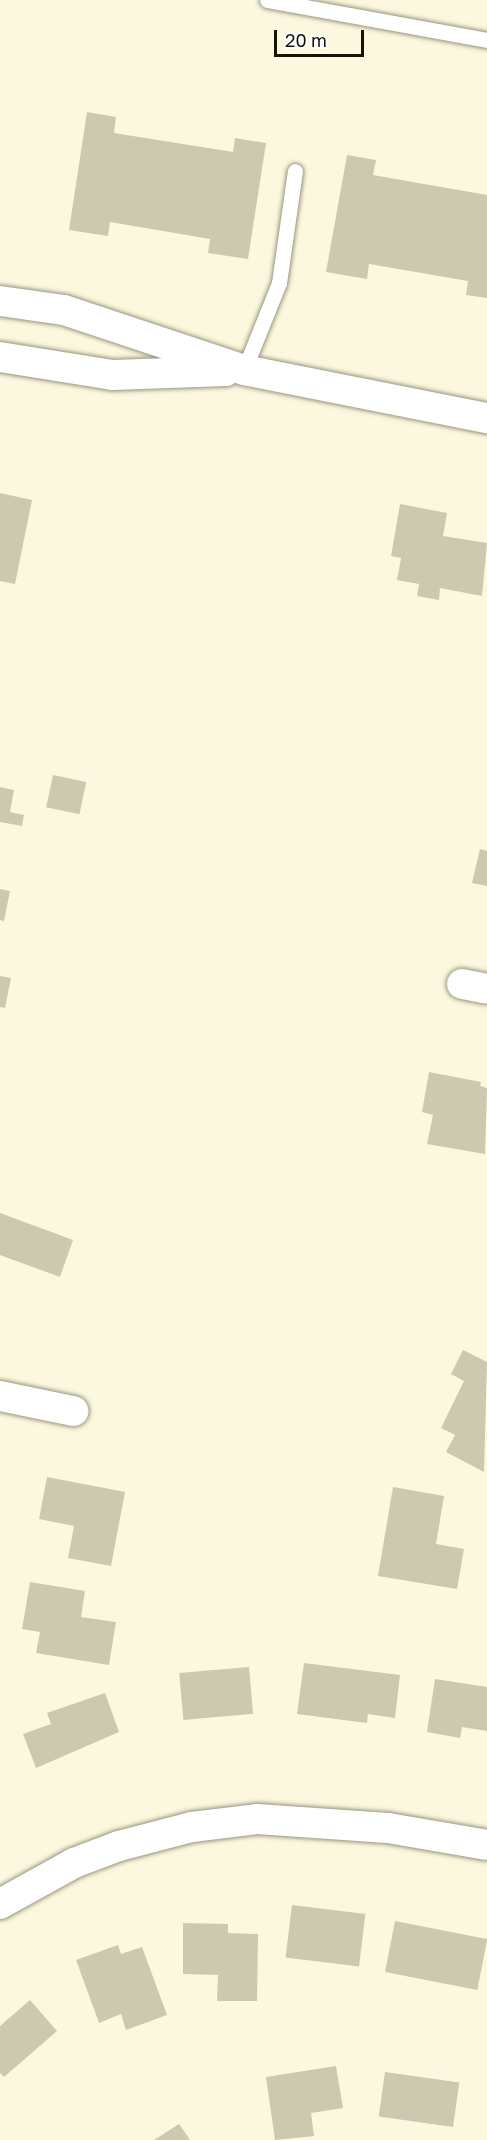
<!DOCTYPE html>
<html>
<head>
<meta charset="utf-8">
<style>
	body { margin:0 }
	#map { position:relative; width:487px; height:2140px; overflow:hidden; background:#fbf8df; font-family:"Golos Text",sans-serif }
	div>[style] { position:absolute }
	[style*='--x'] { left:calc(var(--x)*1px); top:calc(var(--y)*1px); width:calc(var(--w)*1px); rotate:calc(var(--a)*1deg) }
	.building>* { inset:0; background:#ccc9b1; transform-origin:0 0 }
	.roads { filter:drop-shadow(0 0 2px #99967f) drop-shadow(0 0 2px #99967f) }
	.service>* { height:15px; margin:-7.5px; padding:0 7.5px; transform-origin:7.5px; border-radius:7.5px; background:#fff }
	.minor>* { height:30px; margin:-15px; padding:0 15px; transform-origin:15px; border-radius:15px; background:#fff }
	span { translate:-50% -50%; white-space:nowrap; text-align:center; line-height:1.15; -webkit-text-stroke:6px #fff; paint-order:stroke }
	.scale { position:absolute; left:274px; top:30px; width:90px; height:27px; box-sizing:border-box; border:3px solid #14130a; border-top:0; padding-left:8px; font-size:18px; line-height:21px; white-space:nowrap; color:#14130a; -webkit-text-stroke:4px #fff; paint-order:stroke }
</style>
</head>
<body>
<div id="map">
	<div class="building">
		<div style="clip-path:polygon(87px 112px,116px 117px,114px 133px,233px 152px,235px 138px,266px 143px,248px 259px,208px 253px,210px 239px,110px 222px,108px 236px,69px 230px)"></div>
		<div style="clip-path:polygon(347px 155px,376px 160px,373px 175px,487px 195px,487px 298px,466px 295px,468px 281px,369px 264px,367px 279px,326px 272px)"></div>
		<div style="clip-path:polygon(0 493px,32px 500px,15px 584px,0 581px)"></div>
		<div style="clip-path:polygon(400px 504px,447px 513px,443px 536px,487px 543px,482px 596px,440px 588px,439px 600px,417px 596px,419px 584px,397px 580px,401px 558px,391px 556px)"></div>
		<div style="left:53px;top:775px;width:34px;height:33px;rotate:12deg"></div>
		<div style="clip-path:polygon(0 787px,14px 790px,10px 812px,24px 815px,22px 826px,0 822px)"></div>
		<div style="clip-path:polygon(480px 849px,487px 851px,487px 886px,472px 883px)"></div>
		<div style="clip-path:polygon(0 889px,10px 891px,4px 921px,0 920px)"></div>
		<div style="clip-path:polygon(0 976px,11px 978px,5px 1008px,0 1007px)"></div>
		<div style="clip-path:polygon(429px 1072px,481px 1082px,480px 1086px,487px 1088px,485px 1154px,427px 1144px,433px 1115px,422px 1112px)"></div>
		<div style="clip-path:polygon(0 1213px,73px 1240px,60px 1277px,0 1255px)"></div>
		<div style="clip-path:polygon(463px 1350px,487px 1362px,484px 1472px,446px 1452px,455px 1435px,441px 1428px,464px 1381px,451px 1374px)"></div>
		<div style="clip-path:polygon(47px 1477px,125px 1492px,111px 1566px,68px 1558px,74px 1526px,39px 1519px)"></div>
		<div style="clip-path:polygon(393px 1487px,444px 1496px,436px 1544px,464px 1549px,457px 1589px,378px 1576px)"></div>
		<div style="clip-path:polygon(30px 1582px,85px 1591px,81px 1617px,116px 1622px,109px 1665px,36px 1653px,40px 1632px,22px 1629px)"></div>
		<div style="clip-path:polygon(304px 1663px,400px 1675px,395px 1718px,368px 1714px,367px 1723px,297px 1714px)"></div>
		<div style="left:249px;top:1667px;width:47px;height:70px;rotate:85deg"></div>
		<div style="clip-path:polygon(435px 1679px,487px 1687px,487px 1731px,462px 1727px,460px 1738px,427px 1732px)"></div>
		<div style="clip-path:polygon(105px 1693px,119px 1732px,36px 1768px,23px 1734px,51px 1724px,47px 1713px)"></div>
		<div style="left:292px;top:1905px;width:74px;height:53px;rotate:7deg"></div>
		<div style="left:395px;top:1921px;width:94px;height:52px;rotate:11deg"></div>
		<div style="clip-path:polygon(183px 1923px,228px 1924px,228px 1933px,258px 1934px,257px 2001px,217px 2001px,218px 1975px,183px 1974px)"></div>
		<div style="clip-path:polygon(118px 1945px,121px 1954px,142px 1947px,167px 2015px,126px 2030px,121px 2014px,99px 2023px,76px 1960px)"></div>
		<div style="clip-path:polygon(30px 2000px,57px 2031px,4px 2077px,0 2073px,0 2026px)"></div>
		<div style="clip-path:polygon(336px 2066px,343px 2108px,311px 2113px,314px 2136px,275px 2140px,266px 2077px)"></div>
		<div style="left:385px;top:2072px;width:75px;height:45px;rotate:8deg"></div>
		<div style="clip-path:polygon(179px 2124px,190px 2140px,154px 2140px)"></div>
	</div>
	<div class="roads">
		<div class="service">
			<div style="--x:267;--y:0;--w:224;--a:10.3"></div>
			<div style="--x:244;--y:370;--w:94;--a:-68.1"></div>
			<div style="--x:279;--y:283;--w:113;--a:-81.9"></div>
		</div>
		<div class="minor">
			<div style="--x:0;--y:301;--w:65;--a:8"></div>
			<div style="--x:64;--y:310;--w:190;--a:18.4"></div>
			<div style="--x:244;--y:370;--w:248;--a:11.2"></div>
			<div style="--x:0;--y:357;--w:114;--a:9.1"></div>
			<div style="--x:113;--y:375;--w:113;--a:-2"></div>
			<div style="--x:462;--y:984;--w:25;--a:11"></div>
			<div style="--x:0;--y:1396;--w:75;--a:11.6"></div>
			<div style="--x:0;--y:1904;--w:85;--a:-29"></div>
			<div style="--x:74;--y:1863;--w:48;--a:-20.7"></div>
			<div style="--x:119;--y:1846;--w:75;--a:-14.6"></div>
			<div style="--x:192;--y:1827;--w:65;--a:-7"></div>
			<div style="--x:257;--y:1819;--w:131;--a:3.9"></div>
			<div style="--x:388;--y:1828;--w:100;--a:9.7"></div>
		</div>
	</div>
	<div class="scale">20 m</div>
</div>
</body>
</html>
